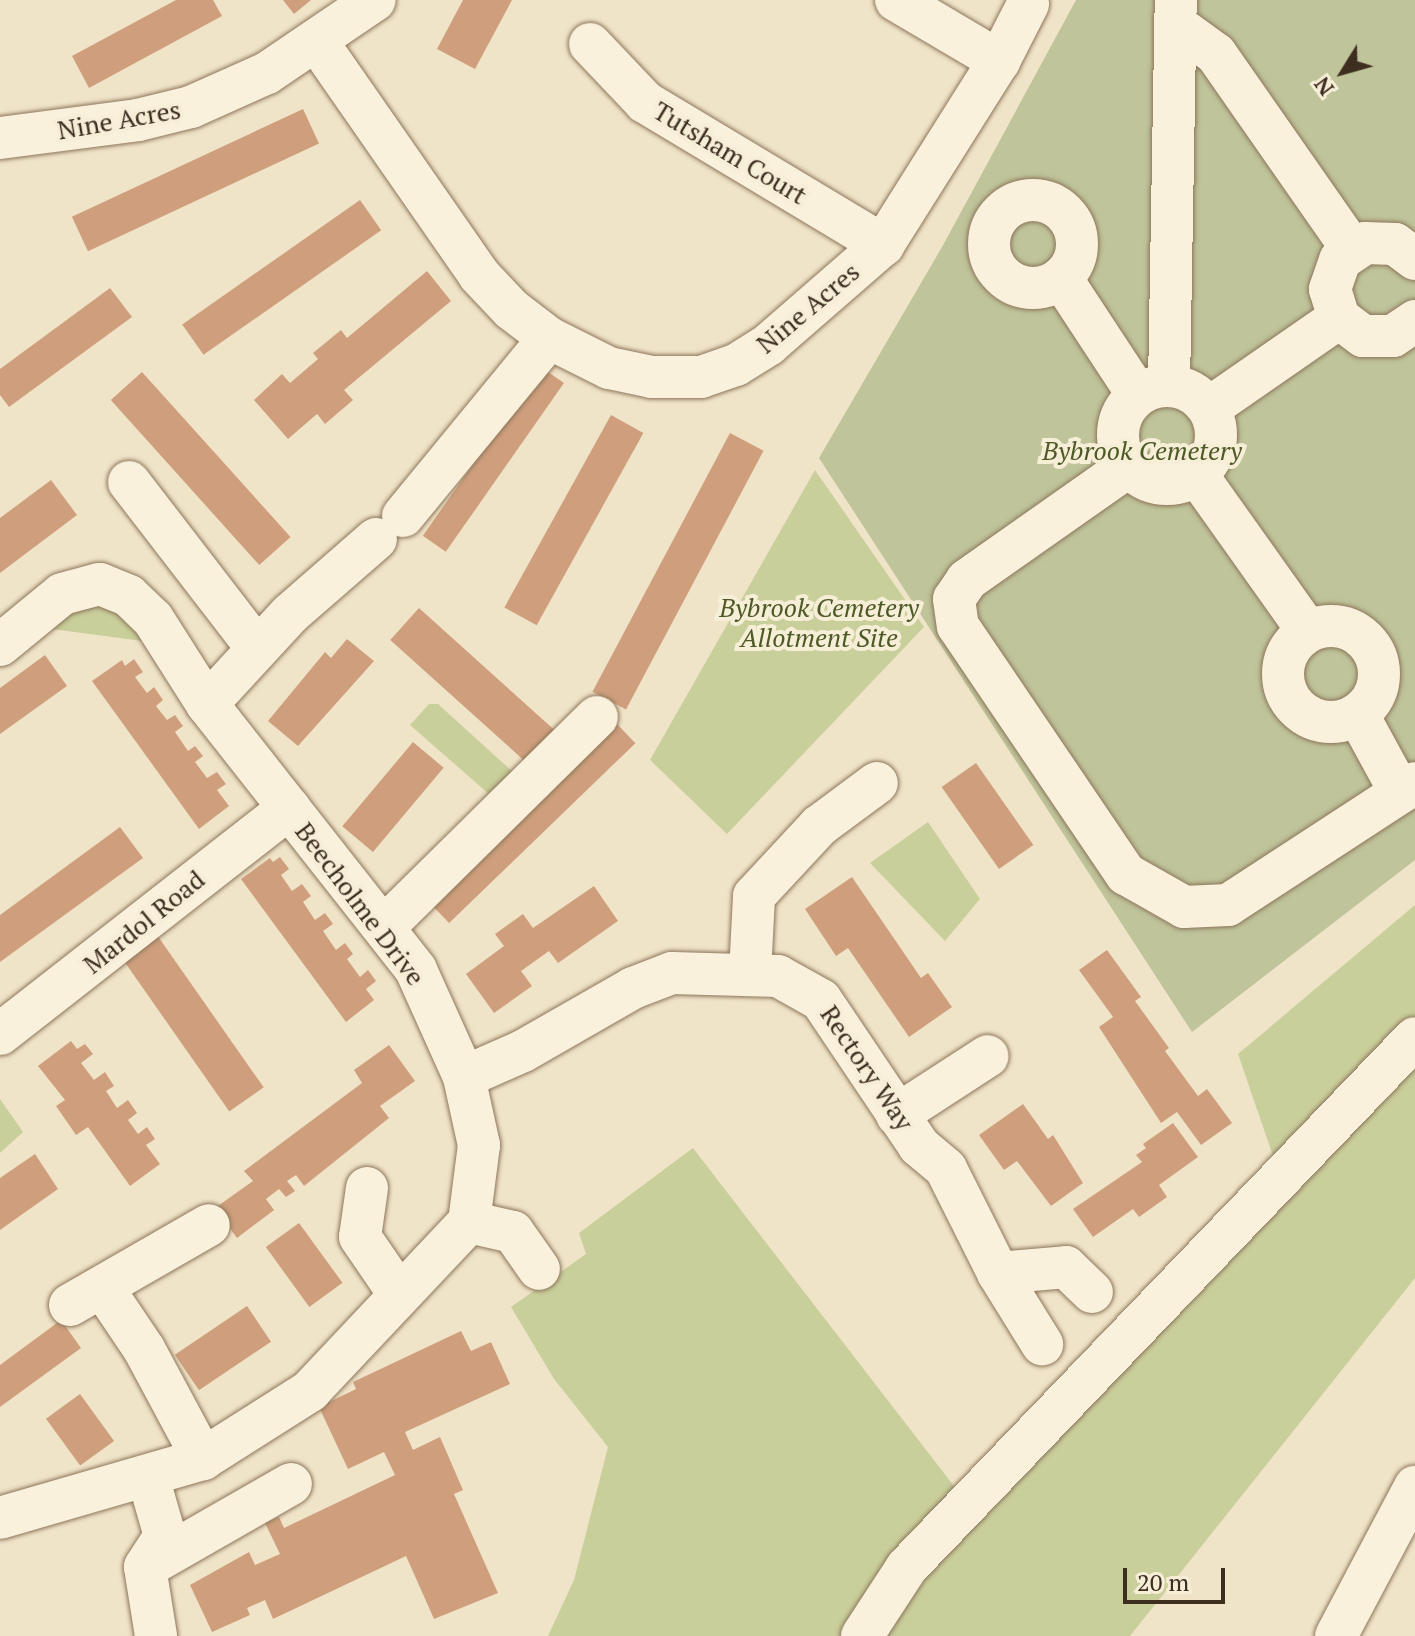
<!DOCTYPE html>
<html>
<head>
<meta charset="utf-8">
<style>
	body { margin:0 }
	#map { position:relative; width:1415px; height:1636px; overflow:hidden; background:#f0e4c8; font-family:"PT Serif",serif }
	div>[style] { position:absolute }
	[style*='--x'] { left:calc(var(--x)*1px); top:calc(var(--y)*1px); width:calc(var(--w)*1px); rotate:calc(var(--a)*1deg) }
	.green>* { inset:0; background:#c9cf9b }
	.cemetery>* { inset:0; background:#bfc49a }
	.building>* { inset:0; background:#cf9f7d; transform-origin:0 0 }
	.roads { filter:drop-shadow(0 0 2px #8d765c) drop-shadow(0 0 2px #8d765c) }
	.minor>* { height:42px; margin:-21px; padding:0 21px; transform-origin:21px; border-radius:21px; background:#faf1dc }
	.minor>.ring { margin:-21px; padding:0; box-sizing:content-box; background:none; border:42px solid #faf1dc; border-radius:50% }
	span { translate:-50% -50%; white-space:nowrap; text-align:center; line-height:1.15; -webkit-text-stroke:8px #f7eed8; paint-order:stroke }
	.street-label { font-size:26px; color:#3d2e20 }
	.park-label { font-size:26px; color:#4d5a26; font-style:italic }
	.north { position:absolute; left:1303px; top:32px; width:80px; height:80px; -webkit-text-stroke:6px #f7eed8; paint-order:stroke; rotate:233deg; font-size:22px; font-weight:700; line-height:32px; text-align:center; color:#3d2e20 }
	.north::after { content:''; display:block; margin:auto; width:28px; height:36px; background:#3d2e20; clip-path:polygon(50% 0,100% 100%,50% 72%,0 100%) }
	.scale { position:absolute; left:1123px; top:1568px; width:102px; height:36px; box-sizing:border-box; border:4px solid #3d2e20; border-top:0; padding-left:10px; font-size:24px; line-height:28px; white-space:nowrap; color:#3d2e20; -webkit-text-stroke:6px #f7eed8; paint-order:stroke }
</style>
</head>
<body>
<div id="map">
	<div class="green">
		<div style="clip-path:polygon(815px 470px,924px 627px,727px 834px,650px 760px)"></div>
		<div style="clip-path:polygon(111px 602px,150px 642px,44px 628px,60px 615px)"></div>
		<div style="clip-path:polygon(429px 704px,438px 704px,514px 773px,490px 795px,410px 725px)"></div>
		<div style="clip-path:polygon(928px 822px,980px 899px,945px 941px,870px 863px)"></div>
		<div style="clip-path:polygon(1415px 905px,1415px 1278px,1130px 1636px,548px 1636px,574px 1580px,608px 1447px,554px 1379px,511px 1307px,586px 1254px,579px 1233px,693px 1148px,957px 1490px,1273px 1156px,1238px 1054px)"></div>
		<div style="clip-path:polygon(0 1099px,23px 1132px,0 1153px)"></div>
	</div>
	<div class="cemetery">
		<div style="clip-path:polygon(1076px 0,1415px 0,1415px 860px,1192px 1032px,819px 458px,942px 247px)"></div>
	</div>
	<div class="building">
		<div style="clip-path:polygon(176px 0,213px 0,222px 16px,89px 88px,72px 56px)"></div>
		<div style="clip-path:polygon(283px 0,311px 0,294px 14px)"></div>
		<div style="clip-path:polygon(463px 0,512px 0,475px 69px,437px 49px)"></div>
		<div style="left:303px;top:109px;width:38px;height:255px;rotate:65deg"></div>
		<div style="left:360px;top:200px;width:37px;height:217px;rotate:55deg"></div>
		<div style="clip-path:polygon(427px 271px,451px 301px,344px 390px,353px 400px,325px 424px,317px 414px,288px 439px,254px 400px,282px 374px,290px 383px,318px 359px,313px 353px,341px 330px,347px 338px)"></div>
		<div style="clip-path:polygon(110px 288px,132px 317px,9px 407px,0 395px,0 369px)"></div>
		<div style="left:541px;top:367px;width:28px;height:206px;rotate:35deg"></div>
		<div style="left:142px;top:372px;width:222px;height:42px;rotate:48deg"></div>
		<div style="left:611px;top:415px;width:37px;height:220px;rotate:29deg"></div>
		<div style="left:730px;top:433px;width:38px;height:293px;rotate:28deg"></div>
		<div style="clip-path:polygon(51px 480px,77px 515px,0 573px,0 518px)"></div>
		<div style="left:419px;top:608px;width:195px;height:43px;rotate:42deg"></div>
		<div style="clip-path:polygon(347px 639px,374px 661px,298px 746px,268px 721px,325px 652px,331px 658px)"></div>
		<div style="clip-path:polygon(45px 655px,67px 686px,0 734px,0 688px)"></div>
		<div style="clip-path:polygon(134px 659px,143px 672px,135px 677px,147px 693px,154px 687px,163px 700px,156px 706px,167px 720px,175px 715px,183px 726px,175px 732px,188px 751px,195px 746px,203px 756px,195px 762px,207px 778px,217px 772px,226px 784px,217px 790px,229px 806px,199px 829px,92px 681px,122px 660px,125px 666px)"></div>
		<div style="left:616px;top:723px;width:28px;height:259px;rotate:46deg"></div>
		<div style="left:413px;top:742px;width:40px;height:110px;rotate:40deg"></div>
		<div style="left:976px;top:763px;width:100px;height:42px;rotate:55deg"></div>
		<div style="clip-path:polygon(120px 827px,143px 858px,0 962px,0 915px)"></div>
		<div style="clip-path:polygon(280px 857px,289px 869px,281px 875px,292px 891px,302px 884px,311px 896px,303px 902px,315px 920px,325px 913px,333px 924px,323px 931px,336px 950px,345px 943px,353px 954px,347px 959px,360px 977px,368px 970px,376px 981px,366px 989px,374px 1000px,346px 1022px,241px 879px,270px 858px,273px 862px)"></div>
		<div style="clip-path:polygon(852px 877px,921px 978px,928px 973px,952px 1007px,909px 1037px,848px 948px,836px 956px,805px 909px)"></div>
		<div style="clip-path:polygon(594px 886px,618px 921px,558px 963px,549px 951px,521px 971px,532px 986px,494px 1013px,466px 974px,504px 946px,495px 934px,523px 914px,533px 928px)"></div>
		<div style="left:157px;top:935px;width:186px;height:42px;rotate:55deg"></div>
		<div style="clip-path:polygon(1107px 950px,1141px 997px,1135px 1001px,1169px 1048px,1165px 1051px,1198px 1096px,1207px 1089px,1232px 1123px,1201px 1145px,1177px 1112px,1161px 1123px,1099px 1027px,1113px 1017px,1079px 970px)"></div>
		<div style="clip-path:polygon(71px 1041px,77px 1049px,85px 1044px,93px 1054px,81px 1063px,94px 1080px,105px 1072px,114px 1086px,106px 1091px,117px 1108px,128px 1100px,137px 1113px,128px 1120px,138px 1134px,147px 1127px,155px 1139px,146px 1145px,160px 1164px,130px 1186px,88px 1127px,76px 1135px,56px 1106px,65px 1100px,38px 1066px)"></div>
		<div style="clip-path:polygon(389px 1045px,415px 1081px,380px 1106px,389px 1118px,304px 1186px,296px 1175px,287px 1181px,295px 1191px,286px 1197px,279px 1189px,266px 1199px,274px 1210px,237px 1238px,215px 1208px,253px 1181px,244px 1171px,362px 1083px,354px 1070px)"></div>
		<div style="clip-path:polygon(1023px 1104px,1048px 1139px,1053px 1135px,1083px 1183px,1051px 1206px,1017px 1161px,1004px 1170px,979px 1135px)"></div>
		<div style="clip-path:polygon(1173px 1123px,1198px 1157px,1159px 1185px,1167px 1197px,1139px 1217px,1133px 1209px,1093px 1237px,1073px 1209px,1142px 1162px,1136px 1155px,1146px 1148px,1143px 1144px)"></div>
		<div style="clip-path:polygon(35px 1154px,58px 1189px,0 1230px,0 1178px)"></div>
		<div style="left:299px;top:1223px;width:74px;height:41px;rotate:54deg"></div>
		<div style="left:247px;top:1306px;width:43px;height:87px;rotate:56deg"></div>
		<div style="clip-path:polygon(61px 1320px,81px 1348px,0 1407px,0 1365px)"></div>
		<div style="clip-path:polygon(461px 1331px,471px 1351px,491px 1342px,510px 1384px,405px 1432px,413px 1450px,440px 1437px,463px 1490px,454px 1494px,498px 1593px,434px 1619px,406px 1556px,273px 1619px,265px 1600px,247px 1608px,250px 1615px,212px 1632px,190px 1585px,249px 1552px,255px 1565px,280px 1554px,265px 1523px,279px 1517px,284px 1528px,395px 1475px,384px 1452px,348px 1469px,319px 1407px,356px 1389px,353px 1382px)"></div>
		<div style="left:80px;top:1394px;width:58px;height:42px;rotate:54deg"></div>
	</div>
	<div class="roads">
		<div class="minor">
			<div style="--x:896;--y:0;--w:120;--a:30.6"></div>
			<div style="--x:1176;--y:25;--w:49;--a:35.9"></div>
			<div style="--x:1216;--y:54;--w:238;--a:55.1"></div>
			<div style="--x:318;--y:43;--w:282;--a:55.2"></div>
			<div style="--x:479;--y:275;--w:47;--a:46.7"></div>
			<div style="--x:511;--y:309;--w:48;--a:37.3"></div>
			<div style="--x:549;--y:338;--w:67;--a:26.6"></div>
			<div style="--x:609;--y:368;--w:44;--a:11.8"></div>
			<div style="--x:652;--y:377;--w:49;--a:0"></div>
			<div style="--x:701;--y:377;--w:37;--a:-19"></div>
			<div style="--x:736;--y:365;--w:39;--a:-32"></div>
			<div style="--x:769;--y:344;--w:151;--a:-41"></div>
			<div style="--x:883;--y:245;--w:218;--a:-57.8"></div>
			<div style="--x:999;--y:61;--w:64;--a:-63"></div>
			<div style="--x:590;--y:44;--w:80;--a:46.5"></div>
			<div style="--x:645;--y:102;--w:278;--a:31"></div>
			<div style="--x:0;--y:138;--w:139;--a:-7.4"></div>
			<div style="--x:138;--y:120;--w:55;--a:-13.8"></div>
			<div style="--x:191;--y:107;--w:83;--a:-24.1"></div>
			<div style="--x:267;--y:73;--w:130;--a:-34.1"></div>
			<div class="ring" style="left:989px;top:200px;width:46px;height:46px"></div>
			<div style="--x:1415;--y:259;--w:25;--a:-143"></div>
			<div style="--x:1395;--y:244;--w:30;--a:-178"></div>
			<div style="--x:1365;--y:243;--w:30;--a:146"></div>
			<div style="--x:1340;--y:260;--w:31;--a:109"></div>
			<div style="--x:1330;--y:289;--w:30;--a:73"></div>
			<div style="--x:1339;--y:318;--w:30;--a:37"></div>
			<div style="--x:1363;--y:336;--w:30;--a:0"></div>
			<div style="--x:1393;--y:336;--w:27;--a:-34"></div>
			<div style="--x:1061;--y:278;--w:140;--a:56.7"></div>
			<div class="ring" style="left:1118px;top:386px;width:56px;height:56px"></div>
			<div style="--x:1169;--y:386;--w:386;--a:-89"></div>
			<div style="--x:1209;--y:408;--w:158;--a:-34.7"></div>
			<div style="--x:1129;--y:466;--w:198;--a:144.9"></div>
			<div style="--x:967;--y:580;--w:23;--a:124"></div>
			<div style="--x:954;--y:599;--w:27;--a:82"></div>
			<div style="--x:958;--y:626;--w:300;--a:55.9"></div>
			<div style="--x:1126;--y:874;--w:67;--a:29.6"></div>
			<div style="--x:1184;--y:907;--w:44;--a:-2.6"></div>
			<div style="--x:1228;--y:905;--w:223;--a:-33.1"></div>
			<div style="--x:1197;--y:475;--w:191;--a:54.6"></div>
			<div style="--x:129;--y:482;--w:208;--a:52.4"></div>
			<div style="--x:403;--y:516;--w:230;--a:-50.6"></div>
			<div class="ring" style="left:1283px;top:626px;width:54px;height:54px"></div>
			<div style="--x:0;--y:645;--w:80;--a:-39.4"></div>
			<div style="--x:62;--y:594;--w:39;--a:-15"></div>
			<div style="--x:100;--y:584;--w:31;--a:22"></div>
			<div style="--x:129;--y:596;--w:33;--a:44"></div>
			<div style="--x:153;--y:619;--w:101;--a:57.6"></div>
			<div style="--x:207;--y:704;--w:338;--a:51.8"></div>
			<div style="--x:416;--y:970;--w:117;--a:65.8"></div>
			<div style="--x:464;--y:1077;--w:70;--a:77.6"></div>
			<div style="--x:479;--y:1145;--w:78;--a:97.4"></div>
			<div style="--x:469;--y:1222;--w:232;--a:133.3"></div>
			<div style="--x:310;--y:1391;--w:127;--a:147.6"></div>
			<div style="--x:203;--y:1459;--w:211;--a:163.8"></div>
			<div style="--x:207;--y:704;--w:122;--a:-47.3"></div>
			<div style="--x:290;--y:614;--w:114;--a:-41.1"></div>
			<div style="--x:1358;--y:715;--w:88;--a:61.4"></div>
			<div style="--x:384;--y:927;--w:299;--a:-44.6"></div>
			<div style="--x:750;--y:973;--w:77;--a:-87"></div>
			<div style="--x:754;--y:896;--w:96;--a:-47.1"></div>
			<div style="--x:819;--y:826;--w:72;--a:-36.6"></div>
			<div style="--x:0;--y:1034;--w:367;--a:-38"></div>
			<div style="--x:464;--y:1077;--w:64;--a:-23.8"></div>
			<div style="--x:523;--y:1051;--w:127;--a:-29.8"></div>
			<div style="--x:633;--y:988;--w:42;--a:-21"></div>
			<div style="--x:672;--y:973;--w:106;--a:1.6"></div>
			<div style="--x:778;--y:976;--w:49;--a:29.2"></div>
			<div style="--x:821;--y:1000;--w:176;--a:56.1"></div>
			<div style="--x:919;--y:1146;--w:35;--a:40"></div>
			<div style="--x:946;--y:1169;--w:116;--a:63.4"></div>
			<div style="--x:998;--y:1273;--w:84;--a:58.2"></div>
			<div style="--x:897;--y:1115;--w:108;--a:-33"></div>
			<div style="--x:367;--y:1188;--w:49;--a:98.1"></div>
			<div style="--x:360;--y:1237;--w:69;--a:55.6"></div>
			<div style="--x:469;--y:1222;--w:45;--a:12.8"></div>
			<div style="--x:513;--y:1232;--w:45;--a:54.9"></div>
			<div style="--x:998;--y:1273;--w:68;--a:-5"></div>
			<div style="--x:1066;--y:1267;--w:36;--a:44"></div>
			<div style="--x:103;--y:1288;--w:73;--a:56.1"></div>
			<div style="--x:144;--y:1349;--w:125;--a:61.8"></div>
			<div style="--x:70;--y:1305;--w:160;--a:-29.9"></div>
			<div style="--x:148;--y:1477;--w:61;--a:73.9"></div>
			<div style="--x:165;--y:1536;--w:37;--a:123"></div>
			<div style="--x:145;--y:1567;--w:70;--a:80.9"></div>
			<div style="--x:146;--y:1567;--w:167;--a:-29.8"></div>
			<div style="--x:862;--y:1636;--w:82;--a:-56.9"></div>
			<div style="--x:907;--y:1567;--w:733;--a:-46.16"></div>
			<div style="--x:1336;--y:1636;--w:169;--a:-62.1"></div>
		</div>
	</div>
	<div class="street-label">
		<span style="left:119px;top:120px;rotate:-10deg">Nine Acres</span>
		<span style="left:730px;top:153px;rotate:31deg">Tutsham Court</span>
		<span style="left:808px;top:308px;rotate:-40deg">Nine Acres</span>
		<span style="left:360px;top:904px;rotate:53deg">Beecholme Drive</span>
		<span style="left:144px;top:922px;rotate:-39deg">Mardol Road</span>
		<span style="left:867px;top:1068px;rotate:56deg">Rectory Way</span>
	</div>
	<div class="park-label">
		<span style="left:1142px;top:451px">Bybrook Cemetery</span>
		<span style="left:819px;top:623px">Bybrook Cemetery<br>Allotment Site</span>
	</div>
	<div class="north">N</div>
	<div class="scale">20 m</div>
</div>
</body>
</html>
